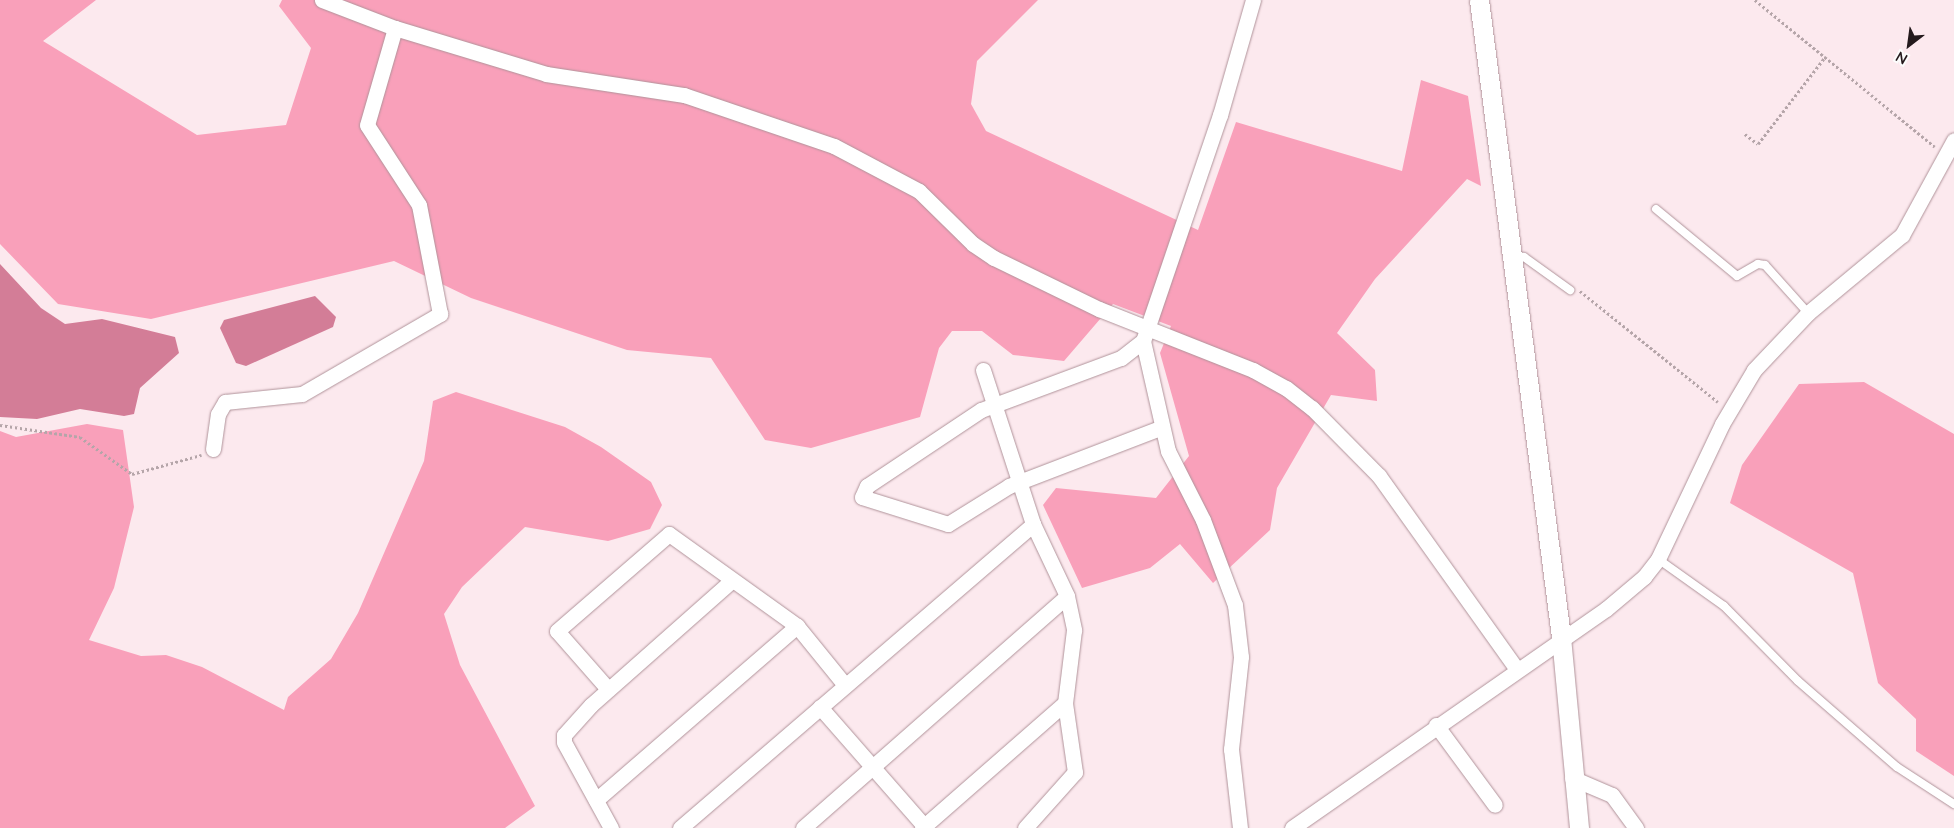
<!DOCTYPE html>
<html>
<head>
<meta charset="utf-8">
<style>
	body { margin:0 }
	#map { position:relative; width:1954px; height:828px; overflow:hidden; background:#fce9ee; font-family:Lato,sans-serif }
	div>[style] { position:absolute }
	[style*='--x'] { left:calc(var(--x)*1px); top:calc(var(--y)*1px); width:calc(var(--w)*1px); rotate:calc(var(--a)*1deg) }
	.forest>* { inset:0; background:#f9a0ba }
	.water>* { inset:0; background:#d37d97 }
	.path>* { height:2.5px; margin-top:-1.25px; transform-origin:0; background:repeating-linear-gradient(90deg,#b5a5a9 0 2.5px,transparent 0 5px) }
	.roads { filter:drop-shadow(0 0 1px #b0939a) drop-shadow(0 0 1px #b0939a) }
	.service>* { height:8px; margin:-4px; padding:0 4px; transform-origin:4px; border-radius:4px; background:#fff }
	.minor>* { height:15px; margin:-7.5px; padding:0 7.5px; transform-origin:7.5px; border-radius:7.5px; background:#fff }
	.tertiary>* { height:19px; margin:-9.5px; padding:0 9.5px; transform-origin:9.5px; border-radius:9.5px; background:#fff }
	span { translate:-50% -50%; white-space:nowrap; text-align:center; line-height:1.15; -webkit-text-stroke:4px #fcfcfc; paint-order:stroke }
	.north { position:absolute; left:1884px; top:20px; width:50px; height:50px; -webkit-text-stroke:4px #fcfcfc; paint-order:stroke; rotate:210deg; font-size:14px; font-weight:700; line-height:20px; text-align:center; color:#24191c }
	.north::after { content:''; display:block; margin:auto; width:18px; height:22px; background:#24191c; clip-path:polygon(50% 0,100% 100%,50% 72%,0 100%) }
</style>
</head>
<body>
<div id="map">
	<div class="forest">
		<div style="clip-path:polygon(0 0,96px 0,43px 41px,197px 135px,286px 125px,311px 48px,279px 6px,282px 0,1038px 0,977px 61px,971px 104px,986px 131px,1198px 230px,1236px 122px,1402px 171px,1421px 80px,1468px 96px,1481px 186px,1467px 179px,1375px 279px,1337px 333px,1375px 370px,1377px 401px,1331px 395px,1277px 488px,1270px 530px,1213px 583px,1180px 544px,1150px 568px,1082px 588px,1043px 505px,1056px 488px,1156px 498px,1189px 456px,1160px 353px,1171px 326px,1113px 304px,1064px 361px,1013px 355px,982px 331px,952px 331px,939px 348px,920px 417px,811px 448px,765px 440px,711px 358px,627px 350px,471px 298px,394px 261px,151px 319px,58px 304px,0 244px)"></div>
		<div style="clip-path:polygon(1864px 382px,1954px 434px,1954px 776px,1916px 751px,1916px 719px,1878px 683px,1853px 573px,1730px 503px,1742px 465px,1799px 384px)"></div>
		<div style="clip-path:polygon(456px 392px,565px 427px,601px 447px,651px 482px,662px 505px,650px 529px,608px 541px,525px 527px,462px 587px,444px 614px,460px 665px,535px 806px,505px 828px,0 828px,0 431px,16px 437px,87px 424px,123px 430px,134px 507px,114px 588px,89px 640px,141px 656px,166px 655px,202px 667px,284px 710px,288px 697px,331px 659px,358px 613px,424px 461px,433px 401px)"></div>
	</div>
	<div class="water">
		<div style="clip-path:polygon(0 264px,41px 308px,65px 324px,102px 319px,175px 337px,179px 353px,140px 388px,134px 414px,124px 416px,80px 409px,37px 419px,0 417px)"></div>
		<div style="clip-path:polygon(315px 296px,336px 317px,333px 327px,246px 366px,236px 363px,220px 328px,224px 320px)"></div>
	</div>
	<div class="path">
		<div style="--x:1755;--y:0;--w:232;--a:39.2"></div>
		<div style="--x:1745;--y:134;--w:16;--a:38"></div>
		<div style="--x:1758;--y:144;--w:110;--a:-52.4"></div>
		<div style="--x:1580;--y:291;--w:177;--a:38.8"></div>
		<div style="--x:0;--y:425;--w:81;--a:8.5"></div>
		<div style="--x:80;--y:437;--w:64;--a:35.4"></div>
		<div style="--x:132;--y:474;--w:72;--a:-15.4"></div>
	</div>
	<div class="roads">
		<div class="service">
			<div style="--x:1656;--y:209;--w:105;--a:39.6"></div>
			<div style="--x:1737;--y:276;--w:24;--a:-30"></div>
			<div style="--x:1758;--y:264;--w:7;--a:8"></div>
			<div style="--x:1765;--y:265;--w:64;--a:48.1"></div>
			<div style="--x:1513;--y:256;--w:11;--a:5"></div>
			<div style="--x:1524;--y:257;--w:57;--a:35.7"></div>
			<div style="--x:1658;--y:559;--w:81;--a:35.5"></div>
			<div style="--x:1724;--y:606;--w:105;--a:45.4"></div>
			<div style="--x:1798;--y:681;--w:131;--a:41"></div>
			<div style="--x:1897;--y:767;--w:68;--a:33"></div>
		</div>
		<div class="minor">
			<div style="--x:322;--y:0;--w:78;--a:21"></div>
			<div style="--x:395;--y:28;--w:158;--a:16.9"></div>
			<div style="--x:546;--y:74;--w:140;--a:8.7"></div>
			<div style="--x:684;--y:95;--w:158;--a:18.8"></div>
			<div style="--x:834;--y:146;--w:96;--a:27.9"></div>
			<div style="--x:919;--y:191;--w:76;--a:44.5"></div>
			<div style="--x:973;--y:244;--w:25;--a:34"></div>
			<div style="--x:994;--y:258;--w:117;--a:25.9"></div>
			<div style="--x:1099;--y:309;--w:166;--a:21.6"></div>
			<div style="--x:1253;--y:370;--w:38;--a:29"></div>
			<div style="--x:1286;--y:388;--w:33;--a:38"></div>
			<div style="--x:1312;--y:408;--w:95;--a:45.4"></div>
			<div style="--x:1379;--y:476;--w:236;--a:54.5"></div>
			<div style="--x:1143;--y:341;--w:113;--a:77.2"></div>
			<div style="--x:1168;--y:451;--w:77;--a:63.1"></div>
			<div style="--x:1203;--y:520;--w:91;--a:69.4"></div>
			<div style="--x:1235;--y:605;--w:52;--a:83.4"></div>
			<div style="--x:1241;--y:657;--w:93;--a:96.2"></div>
			<div style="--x:1231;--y:749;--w:80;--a:83.5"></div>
			<div style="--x:983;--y:370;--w:162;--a:72"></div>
			<div style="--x:1033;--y:524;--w:80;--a:64.7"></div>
			<div style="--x:1067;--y:596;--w:35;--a:78"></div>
			<div style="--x:1074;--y:630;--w:74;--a:97"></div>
			<div style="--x:1065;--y:703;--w:70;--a:81.8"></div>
			<div style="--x:1075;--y:772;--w:75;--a:131.8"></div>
			<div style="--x:1160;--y:428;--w:162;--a:159"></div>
			<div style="--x:1009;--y:486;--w:72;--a:148.1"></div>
			<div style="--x:948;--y:524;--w:90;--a:-162.6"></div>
			<div style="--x:862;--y:497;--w:12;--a:-66"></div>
			<div style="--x:867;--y:486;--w:137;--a:-33.7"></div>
			<div style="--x:981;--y:410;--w:149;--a:-20.4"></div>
			<div style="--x:1121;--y:358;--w:28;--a:-38"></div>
			<div style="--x:1143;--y:341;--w:239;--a:-71.2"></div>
			<div style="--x:1220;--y:115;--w:120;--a:-74"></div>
			<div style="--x:213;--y:449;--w:35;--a:-82"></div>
			<div style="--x:218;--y:414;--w:14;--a:-60"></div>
			<div style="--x:225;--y:402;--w:77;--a:-5.9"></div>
			<div style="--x:302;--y:394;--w:160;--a:-30.1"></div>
			<div style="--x:440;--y:314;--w:111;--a:-100.9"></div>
			<div style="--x:419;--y:205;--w:95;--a:-123"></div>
			<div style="--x:367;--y:125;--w:101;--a:-73.9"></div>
			<div style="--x:608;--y:689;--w:77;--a:-131.3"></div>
			<div style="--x:557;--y:631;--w:148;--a:-40.9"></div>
			<div style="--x:669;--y:534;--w:158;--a:35.7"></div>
			<div style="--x:797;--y:626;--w:76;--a:50.9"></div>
			<div style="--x:820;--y:707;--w:161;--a:48.8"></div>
			<div style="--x:1436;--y:725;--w:99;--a:53.6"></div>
			<div style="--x:1572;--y:778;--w:43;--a:23"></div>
			<div style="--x:1612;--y:795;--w:41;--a:54"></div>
			<div style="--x:596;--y:800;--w:266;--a:-40.9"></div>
			<div style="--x:611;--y:828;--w:98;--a:-118.7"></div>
			<div style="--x:564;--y:742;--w:7;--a:-90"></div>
			<div style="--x:564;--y:735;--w:40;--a:-48"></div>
			<div style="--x:591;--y:705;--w:187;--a:-41.5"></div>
			<div style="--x:680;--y:828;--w:466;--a:-40.7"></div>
			<div style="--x:803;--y:828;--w:351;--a:-41.3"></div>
			<div style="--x:922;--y:828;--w:190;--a:-41.2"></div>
			<div style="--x:1292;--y:828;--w:383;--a:-34.9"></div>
			<div style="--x:1606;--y:609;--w:50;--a:-40.1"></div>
			<div style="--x:1644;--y:577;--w:23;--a:-52"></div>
			<div style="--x:1658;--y:559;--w:149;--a:-64.6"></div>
			<div style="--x:1722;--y:424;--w:63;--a:-59.3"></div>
			<div style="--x:1754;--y:370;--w:79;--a:-46.5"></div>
			<div style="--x:1808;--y:313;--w:122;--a:-39.7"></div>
			<div style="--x:1902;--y:235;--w:108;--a:-61.3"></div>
		</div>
		<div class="tertiary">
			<div style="--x:1479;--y:0;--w:642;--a:82.66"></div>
			<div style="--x:1561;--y:637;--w:192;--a:84.6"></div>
		</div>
	</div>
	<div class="north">N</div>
</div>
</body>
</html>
